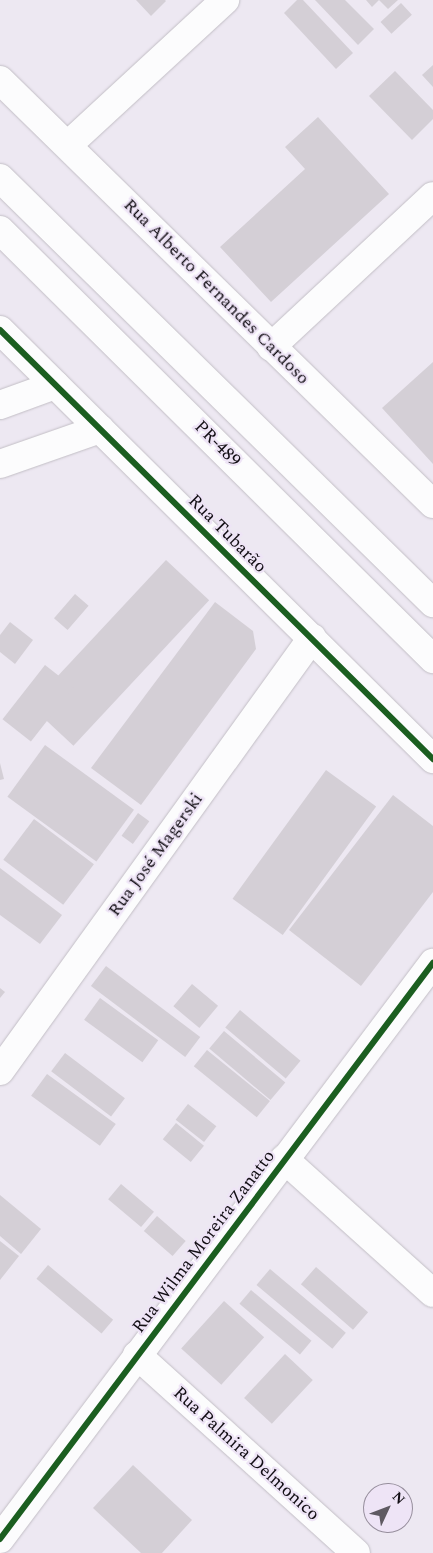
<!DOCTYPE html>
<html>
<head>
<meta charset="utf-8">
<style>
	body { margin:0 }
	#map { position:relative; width:433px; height:1553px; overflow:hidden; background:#ede8f2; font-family:Spectral,serif }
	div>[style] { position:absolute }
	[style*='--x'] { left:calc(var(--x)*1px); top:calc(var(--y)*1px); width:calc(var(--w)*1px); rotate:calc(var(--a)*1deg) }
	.building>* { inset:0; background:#d4cfd6; transform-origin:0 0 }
	.roads { filter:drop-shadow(0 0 1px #c2bec5) drop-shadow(0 0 1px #c2bec5) }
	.street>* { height:28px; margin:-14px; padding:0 14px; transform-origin:14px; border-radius:14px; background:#fcfcfd }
	.primary>* { height:28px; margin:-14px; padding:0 14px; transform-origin:14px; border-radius:14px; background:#fcfcfd }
	.cycleway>* { height:6px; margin:-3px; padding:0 3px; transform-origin:3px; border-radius:3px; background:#1b5e20 }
	span { translate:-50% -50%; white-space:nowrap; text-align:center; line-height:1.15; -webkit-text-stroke:4.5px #eee4f6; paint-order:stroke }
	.street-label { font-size:18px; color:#120e14 }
	.north { position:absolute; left:363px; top:1483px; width:50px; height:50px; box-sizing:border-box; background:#eee4f6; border:1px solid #968e9c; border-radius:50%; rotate:47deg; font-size:14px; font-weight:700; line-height:20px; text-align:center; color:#120e14 }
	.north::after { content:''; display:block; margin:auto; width:18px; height:22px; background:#5f5a62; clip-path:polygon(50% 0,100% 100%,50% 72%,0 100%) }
</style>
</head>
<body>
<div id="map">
	<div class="building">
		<div style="clip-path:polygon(136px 0,165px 0,166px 1px,151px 16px)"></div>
		<div style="clip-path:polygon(297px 0,303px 0,353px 53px,336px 69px,284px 13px)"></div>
		<div style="clip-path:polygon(315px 0,345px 0,374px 29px,358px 45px)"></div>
		<div style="clip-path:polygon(366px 0,379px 0,372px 7px)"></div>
		<div style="clip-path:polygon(379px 0,398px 0,388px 9px)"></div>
		<div style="left:401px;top:3px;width:16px;height:28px;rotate:47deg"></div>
		<div style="clip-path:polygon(433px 65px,433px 87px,422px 75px)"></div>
		<div style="clip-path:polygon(395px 71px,433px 110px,433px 119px,412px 140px,369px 96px)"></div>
		<div style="clip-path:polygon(318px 117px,389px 194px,271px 302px,220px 247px,305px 169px,285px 147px)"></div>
		<div style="clip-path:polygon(433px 362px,433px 464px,382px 408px)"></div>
		<div style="left:166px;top:560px;width:59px;height:199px;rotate:43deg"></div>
		<div style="left:75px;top:594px;width:18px;height:32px;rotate:41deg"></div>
		<div style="clip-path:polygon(215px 602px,253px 631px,256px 649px,141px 805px,91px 768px)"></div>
		<div style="clip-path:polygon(10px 622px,33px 640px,15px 664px,0 652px,0 635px)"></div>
		<div style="left:45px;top:665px;width:36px;height:69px;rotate:38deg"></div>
		<div style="left:45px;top:745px;width:110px;height:64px;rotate:36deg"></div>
		<div style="clip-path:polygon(0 763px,4px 779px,0 780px)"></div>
		<div style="left:326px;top:770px;width:62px;height:159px;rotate:36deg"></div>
		<div style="clip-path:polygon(393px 795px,433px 826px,433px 892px,361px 986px,289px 930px)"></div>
		<div style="left:138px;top:813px;width:14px;height:28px;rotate:36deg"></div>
		<div style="left:34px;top:819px;width:75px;height:51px;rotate:37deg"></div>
		<div style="clip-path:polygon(0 868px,62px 915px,40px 944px,0 915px)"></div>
		<div style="left:106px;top:966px;width:118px;height:25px;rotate:37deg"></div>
		<div style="left:192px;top:984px;width:34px;height:29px;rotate:40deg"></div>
		<div style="clip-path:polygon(0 988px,5px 992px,0 998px)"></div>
		<div style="left:100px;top:998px;width:72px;height:27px;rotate:36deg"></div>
		<div style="left:240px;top:1010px;width:79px;height:23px;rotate:40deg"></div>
		<div style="left:224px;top:1031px;width:80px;height:23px;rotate:40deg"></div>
		<div style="left:207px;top:1050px;width:81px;height:21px;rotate:39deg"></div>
		<div style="left:65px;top:1053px;width:75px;height:23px;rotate:37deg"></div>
		<div style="left:47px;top:1074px;width:85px;height:27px;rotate:36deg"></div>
		<div style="left:188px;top:1104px;width:36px;height:20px;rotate:38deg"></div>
		<div style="left:176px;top:1123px;width:36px;height:21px;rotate:39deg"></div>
		<div style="left:121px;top:1184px;width:43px;height:20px;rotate:40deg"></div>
		<div style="clip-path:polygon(0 1195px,41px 1229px,21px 1254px,0 1236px)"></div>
		<div style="left:157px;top:1216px;width:38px;height:20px;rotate:41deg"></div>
		<div style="clip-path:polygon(0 1241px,19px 1256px,0 1280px)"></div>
		<div style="left:48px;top:1265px;width:85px;height:18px;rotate:40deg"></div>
		<div style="left:316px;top:1267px;width:69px;height:23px;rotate:41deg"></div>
		<div style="left:270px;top:1269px;width:99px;height:21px;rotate:40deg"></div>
		<div style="left:251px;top:1290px;width:79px;height:18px;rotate:40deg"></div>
		<div style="left:224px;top:1301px;width:54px;height:64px;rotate:42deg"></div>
		<div style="left:285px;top:1354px;width:38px;height:60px;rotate:43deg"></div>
		<div style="clip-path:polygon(133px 1465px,192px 1520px,162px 1553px,141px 1553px,93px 1508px)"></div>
	</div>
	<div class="roads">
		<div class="street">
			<div style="--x:0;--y:80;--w:606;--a:44.4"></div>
			<div style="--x:68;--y:145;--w:214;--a:-42.7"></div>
			<div style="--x:0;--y:330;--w:610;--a:44.73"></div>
			<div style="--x:271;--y:347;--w:221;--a:-43"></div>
			<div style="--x:0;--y:405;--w:59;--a:-20"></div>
			<div style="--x:0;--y:464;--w:106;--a:-19.3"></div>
			<div style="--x:0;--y:1071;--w:534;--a:-54.23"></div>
			<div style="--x:284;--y:1159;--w:200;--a:42"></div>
			<div style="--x:137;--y:1355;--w:295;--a:42.1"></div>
			<div style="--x:0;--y:1539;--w:721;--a:-53.07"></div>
		</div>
		<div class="primary">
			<div style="--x:0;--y:178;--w:607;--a:44.47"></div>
			<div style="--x:0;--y:230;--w:610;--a:44.73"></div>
		</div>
	</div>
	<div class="cycleway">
		<div style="--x:0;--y:330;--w:610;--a:44.73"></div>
		<div style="--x:0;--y:1539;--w:721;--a:-53.07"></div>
	</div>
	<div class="street-label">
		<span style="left:216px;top:292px;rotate:45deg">Rua Alberto Fernandes Cardoso</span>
		<span style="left:217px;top:444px;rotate:45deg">PR-489</span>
		<span style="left:227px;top:534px;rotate:45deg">Rua Tubarão</span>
		<span style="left:156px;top:855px;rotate:-54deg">Rua José Magerski</span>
		<span style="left:204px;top:1242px;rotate:-53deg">Rua Wilma Moreira Zanatto</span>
		<span style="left:246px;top:1454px;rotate:42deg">Rua Palmira Delmonico</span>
	</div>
	<div class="north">N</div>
</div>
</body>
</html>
